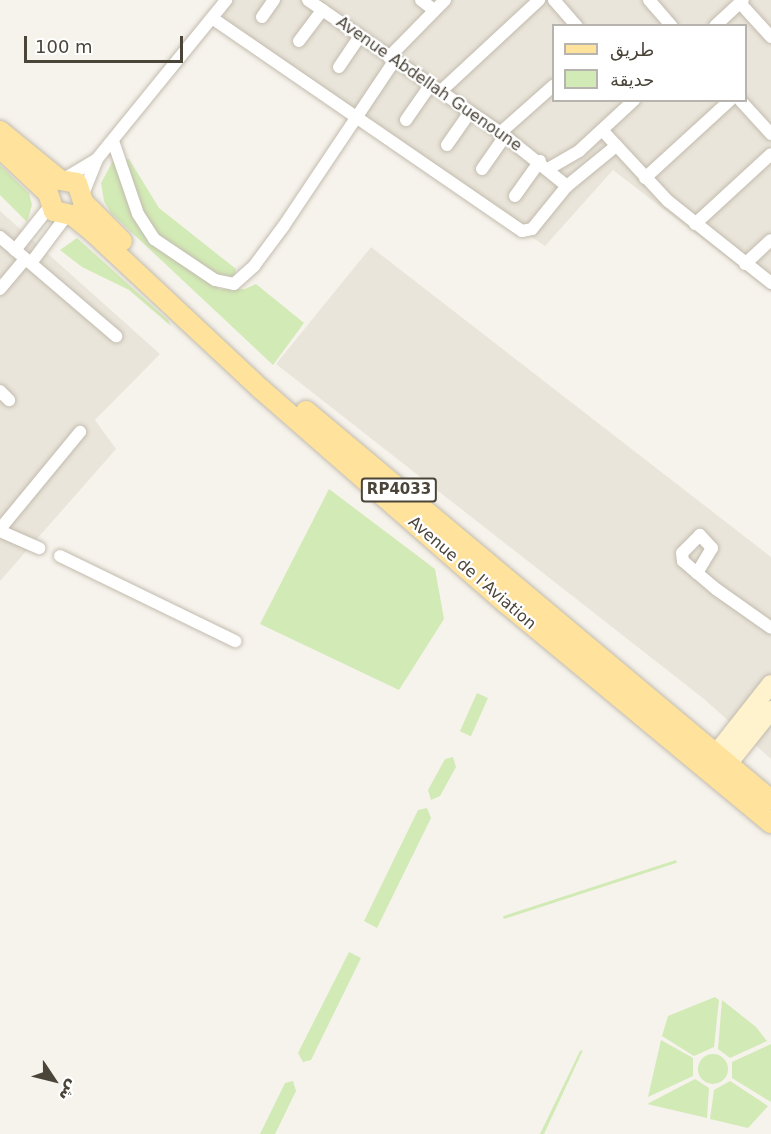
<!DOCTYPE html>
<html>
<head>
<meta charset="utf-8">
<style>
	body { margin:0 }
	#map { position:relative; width:771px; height:1134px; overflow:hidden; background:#f6f3ec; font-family:"DejaVu Sans","Noto Sans Arabic",sans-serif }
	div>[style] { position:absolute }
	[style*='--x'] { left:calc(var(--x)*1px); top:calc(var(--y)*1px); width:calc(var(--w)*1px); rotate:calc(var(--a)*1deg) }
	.residential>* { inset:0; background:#eae5da }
	.green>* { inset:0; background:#d2eab5; transform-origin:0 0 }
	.round { border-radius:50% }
	.roads { filter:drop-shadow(0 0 2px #c2bbae) drop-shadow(0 0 2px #c2bbae) }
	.street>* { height:12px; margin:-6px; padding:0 6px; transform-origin:6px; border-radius:6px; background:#fff }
	.secondary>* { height:18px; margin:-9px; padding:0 9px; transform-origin:9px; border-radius:9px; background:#fff3cd }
	.primary>* { height:20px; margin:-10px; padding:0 10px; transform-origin:10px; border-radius:10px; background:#ffe39c }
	span { translate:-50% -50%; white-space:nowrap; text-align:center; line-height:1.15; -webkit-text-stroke:4.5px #fff; paint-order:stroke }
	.shield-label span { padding:2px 4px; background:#fff; border:2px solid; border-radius:4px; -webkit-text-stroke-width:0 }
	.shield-label { font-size:15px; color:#4b4439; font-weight:700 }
	.street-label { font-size:16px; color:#4b4439 }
	.legend { position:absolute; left:552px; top:24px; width:195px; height:78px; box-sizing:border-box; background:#fff; border:2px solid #b7b4b0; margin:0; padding:8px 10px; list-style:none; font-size:18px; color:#4b4439 }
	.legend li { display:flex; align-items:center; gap:12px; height:30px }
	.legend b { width:30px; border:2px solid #b7b4b0 }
	.north { position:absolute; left:24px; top:1050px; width:60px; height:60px; -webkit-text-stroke:4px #fff; paint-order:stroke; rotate:125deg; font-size:16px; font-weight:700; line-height:24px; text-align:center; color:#4b4439 }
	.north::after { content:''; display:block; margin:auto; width:21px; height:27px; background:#4b4439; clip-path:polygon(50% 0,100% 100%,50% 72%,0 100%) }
	.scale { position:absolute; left:24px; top:36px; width:159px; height:27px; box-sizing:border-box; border:3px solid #4b4439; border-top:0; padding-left:8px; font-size:18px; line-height:21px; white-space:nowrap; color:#4b4439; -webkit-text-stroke:4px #fff; paint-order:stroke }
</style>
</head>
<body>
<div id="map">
	<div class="residential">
		<div style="clip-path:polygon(evenodd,228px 0,771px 0,771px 292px,613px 170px,545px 246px,221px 28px,228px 0,554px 26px,746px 26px,746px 100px,554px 100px,554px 26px)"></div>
		<div style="clip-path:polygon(0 211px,160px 354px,95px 420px,116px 449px,0 581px)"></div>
		<div style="clip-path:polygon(371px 247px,771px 557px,771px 759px,704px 699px,276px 364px)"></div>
	</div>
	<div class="green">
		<div style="clip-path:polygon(114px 159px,133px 213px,169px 256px,220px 289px,245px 289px,256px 284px,304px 323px,273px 365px,111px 213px,104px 201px,101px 183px)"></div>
		<div style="clip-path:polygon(129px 159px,159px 208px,236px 269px,234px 277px,217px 274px,168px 246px,147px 223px,125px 160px)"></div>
		<div style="clip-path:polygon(0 165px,29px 193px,32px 205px,27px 222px,0 195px)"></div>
		<div style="clip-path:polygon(77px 238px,168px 320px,171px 326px,129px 290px,82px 267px,60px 250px)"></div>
		<div style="clip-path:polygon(329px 489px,435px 569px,444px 619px,399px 690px,260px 624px)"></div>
		<div style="left:477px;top:693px;width:12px;height:42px;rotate:24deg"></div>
		<div style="clip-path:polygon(453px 757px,456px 767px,440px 796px,431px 800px,428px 790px,445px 759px)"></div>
		<div style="clip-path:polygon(427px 808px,431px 818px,377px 928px,364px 921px,418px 810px)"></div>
		<div style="left:676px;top:860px;width:3px;height:182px;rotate:72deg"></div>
		<div style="clip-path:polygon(349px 952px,361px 958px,311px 1060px,303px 1062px,298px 1053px)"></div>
		<div style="clip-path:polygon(715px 997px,719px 1000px,714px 1047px,694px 1056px,662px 1036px,668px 1016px)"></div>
		<div style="clip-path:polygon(722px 1000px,756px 1027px,767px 1041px,730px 1058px,718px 1049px)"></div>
		<div style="clip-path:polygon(661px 1040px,693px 1058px,693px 1076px,648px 1097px)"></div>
		<div style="clip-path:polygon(771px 1044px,771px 1102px,732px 1078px,732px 1062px)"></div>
		<div style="clip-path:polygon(583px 1050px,544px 1134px,540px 1134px,580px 1051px)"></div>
		<div class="round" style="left:698px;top:1054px;width:30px;height:30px"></div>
		<div style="clip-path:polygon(695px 1079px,709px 1088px,707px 1118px,647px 1104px)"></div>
		<div style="clip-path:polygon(293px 1081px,296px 1091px,275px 1134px,260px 1134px,285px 1083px)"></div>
		<div style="clip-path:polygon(730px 1081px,768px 1106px,748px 1128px,710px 1119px,714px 1090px)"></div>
	</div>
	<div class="roads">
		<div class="street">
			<div style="--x:308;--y:0;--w:239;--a:34.6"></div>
			<div style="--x:505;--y:136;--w:80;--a:38.9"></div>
			<div style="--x:421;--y:0;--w:16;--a:38"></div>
			<div style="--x:554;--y:0;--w:35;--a:49"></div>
			<div style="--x:649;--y:0;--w:35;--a:49"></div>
			<div style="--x:740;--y:3;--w:46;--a:47.6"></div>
			<div style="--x:262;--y:17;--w:21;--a:-55"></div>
			<div style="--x:212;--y:18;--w:376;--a:34.5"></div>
			<div style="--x:522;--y:231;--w:10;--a:-11"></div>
			<div style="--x:532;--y:229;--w:55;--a:-50.9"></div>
			<div style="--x:567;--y:186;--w:63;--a:-39.2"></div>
			<div style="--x:715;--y:26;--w:38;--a:-43"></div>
			<div style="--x:299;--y:41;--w:39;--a:-53"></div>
			<div style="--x:389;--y:57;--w:80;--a:-45.5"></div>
			<div style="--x:339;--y:67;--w:37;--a:-56"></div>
			<div style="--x:441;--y:91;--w:134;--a:-42.9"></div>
			<div style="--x:740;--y:100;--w:46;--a:47.6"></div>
			<div style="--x:406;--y:120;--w:44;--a:-55.2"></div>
			<div style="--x:602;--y:130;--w:97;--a:47.1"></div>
			<div style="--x:668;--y:201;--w:132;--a:38.5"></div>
			<div style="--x:500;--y:133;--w:72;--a:-41.6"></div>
			<div style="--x:113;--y:141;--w:77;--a:71.1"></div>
			<div style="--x:138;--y:214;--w:30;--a:57"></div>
			<div style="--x:154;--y:239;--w:73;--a:33.9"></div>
			<div style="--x:215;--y:280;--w:19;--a:12"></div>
			<div style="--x:234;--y:284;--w:27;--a:-42"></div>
			<div style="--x:254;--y:266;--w:49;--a:-53.4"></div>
			<div style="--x:283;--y:227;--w:201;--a:-56.2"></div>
			<div style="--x:447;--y:145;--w:40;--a:-55.1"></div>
			<div style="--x:482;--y:169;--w:40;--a:-55.1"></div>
			<div style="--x:548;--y:169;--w:36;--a:-30"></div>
			<div style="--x:579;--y:151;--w:75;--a:-42.8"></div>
			<div style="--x:645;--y:178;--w:115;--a:-42.5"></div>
			<div style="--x:64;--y:179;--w:39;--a:-31"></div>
			<div style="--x:97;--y:159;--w:205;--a:-50.9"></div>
			<div style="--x:83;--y:194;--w:37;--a:-68"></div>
			<div style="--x:515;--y:196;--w:43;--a:-54.5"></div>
			<div style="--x:695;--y:224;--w:103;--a:-42.6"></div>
			<div style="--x:0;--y:237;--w:153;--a:40.5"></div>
			<div style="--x:15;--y:250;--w:56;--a:-51.5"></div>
			<div style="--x:31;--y:263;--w:60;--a:-53.1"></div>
			<div style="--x:745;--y:264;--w:35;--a:-43"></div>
			<div style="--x:0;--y:289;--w:39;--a:-50"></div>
			<div style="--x:0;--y:391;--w:13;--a:45"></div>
			<div style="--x:0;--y:529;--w:126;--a:-50.5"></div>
			<div style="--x:0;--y:531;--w:43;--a:23.6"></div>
			<div style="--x:60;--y:556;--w:195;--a:25.9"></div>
			<div style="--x:697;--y:573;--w:29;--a:-59"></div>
			<div style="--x:712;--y:548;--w:18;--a:-133"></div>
			<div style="--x:700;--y:535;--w:25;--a:135"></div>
			<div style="--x:682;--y:553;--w:8;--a:83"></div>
			<div style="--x:683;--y:561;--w:18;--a:41"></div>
			<div style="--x:697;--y:573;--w:25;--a:40"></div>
			<div style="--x:716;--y:589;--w:67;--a:35.3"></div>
		</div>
		<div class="secondary">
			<div style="--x:707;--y:765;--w:103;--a:-51.7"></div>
			<div style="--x:720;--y:774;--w:82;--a:-51.4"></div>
		</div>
		<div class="primary">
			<div style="--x:0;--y:131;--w:77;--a:39.2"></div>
			<div style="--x:60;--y:180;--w:17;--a:10"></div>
			<div style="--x:77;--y:183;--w:20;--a:72"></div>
			<div style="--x:83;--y:202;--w:55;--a:45"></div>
			<div style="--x:0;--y:148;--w:66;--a:43.2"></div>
			<div style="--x:48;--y:193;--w:19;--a:72"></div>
			<div style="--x:54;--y:211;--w:18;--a:13"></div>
			<div style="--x:72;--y:215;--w:27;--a:39"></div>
			<div style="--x:93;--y:232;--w:230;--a:43.1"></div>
			<div style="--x:261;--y:389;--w:327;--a:41.2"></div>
			<div style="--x:507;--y:604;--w:343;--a:39.7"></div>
			<div style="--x:306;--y:411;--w:606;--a:39.91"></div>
		</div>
	</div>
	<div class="shield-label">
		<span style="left:399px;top:490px">RP4033</span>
	</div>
	<div class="street-label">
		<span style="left:429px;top:84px;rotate:35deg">Avenue Abdellah Guenoune</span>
		<span style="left:472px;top:573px;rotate:41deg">Avenue de l'Aviation</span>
	</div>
	<ul class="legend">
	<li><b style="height:8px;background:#ffe39c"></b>طريق</li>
	<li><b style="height:16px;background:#d2eab5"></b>حديقة</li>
	</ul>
	<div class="north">ش</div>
	<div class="scale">100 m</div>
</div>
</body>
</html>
